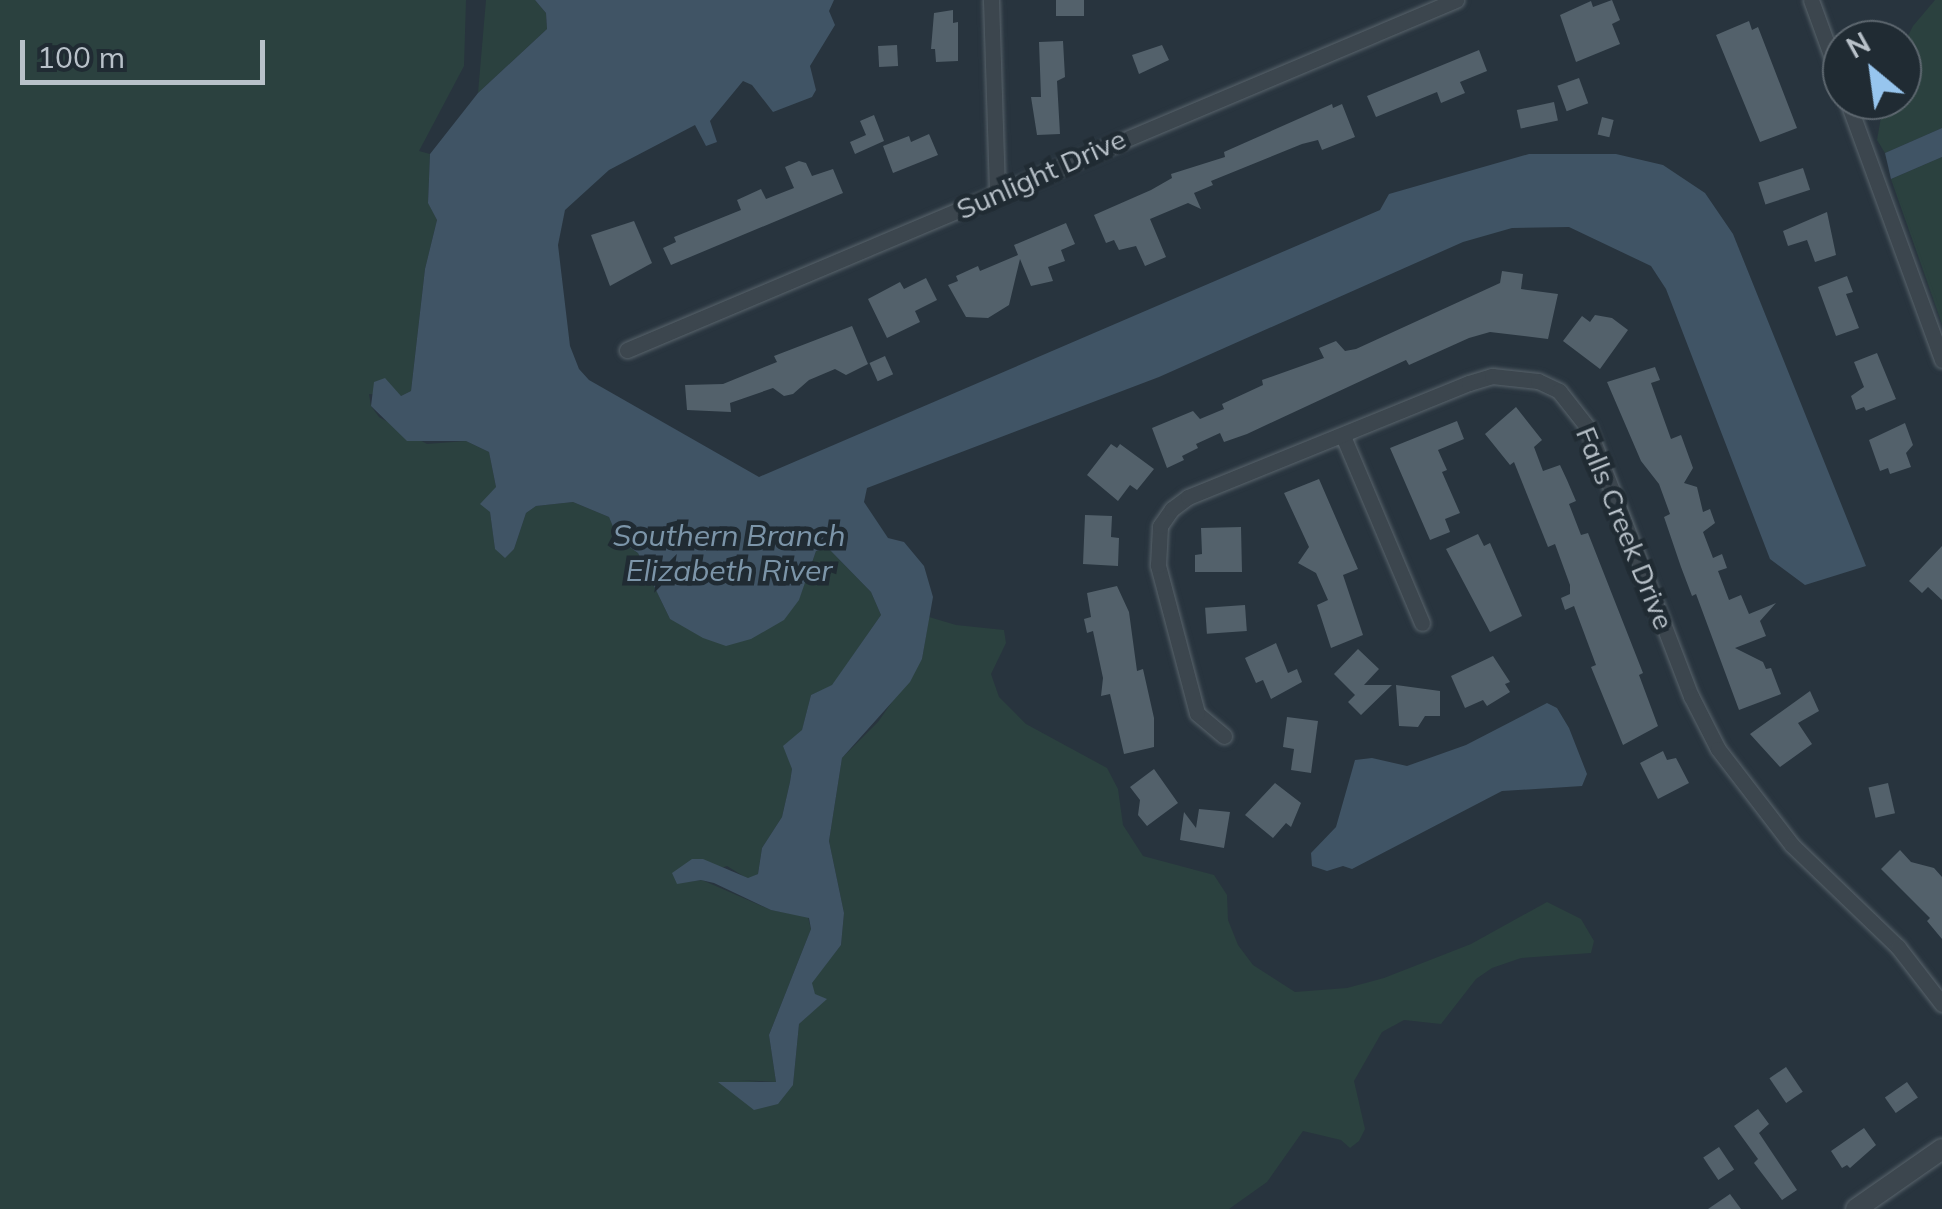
<!DOCTYPE html>
<html>
<head>
<meta charset="utf-8">
<style>
	body { margin:0 }
	#map { position:relative; width:1942px; height:1209px; overflow:hidden; background:#28343e; font-family:Mulish,sans-serif }
	div>[style] { position:absolute }
	[style*='--x'] { left:calc(var(--x)*1px); top:calc(var(--y)*1px); width:calc(var(--w)*1px); rotate:calc(var(--a)*1deg) }
	.green>* { inset:0; background:#2b413f }
	.water>* { inset:0; background:#405465 }
	.building>* { inset:0; background:#53616b; transform-origin:0 0 }
	.roads { filter:drop-shadow(0 0 2px #59646c) drop-shadow(0 0 2px #59646c) }
	.minor>* { height:15px; margin:-7.5px; padding:0 7.5px; transform-origin:7.5px; border-radius:7.5px; background:#3c464e }
	.tertiary>* { height:20px; margin:-10px; padding:0 10px; transform-origin:10px; border-radius:10px; background:#3c464e }
	span { translate:-50% -50%; white-space:nowrap; text-align:center; line-height:1.15; -webkit-text-stroke:9px #202b33; paint-order:stroke }
	.street-label { font-size:28px; color:#b8c1c9 }
	.water-label { font-size:30px; color:#7c95a9; font-style:italic }
	.north { position:absolute; left:1822px; top:20px; width:100px; height:100px; box-sizing:border-box; background:#202b33; border:2px solid #5d676f; border-radius:50%; rotate:331deg; font-size:28px; font-weight:700; line-height:40px; text-align:center; color:#b8c1c9 }
	.north::after { content:''; display:block; margin:auto; width:35px; height:45px; background:#97c5ee; clip-path:polygon(50% 0,100% 100%,50% 72%,0 100%) }
	.scale { position:absolute; left:20px; top:40px; width:245px; height:45px; box-sizing:border-box; border:5px solid #b8c1c9; border-top:0; padding-left:12px; font-size:30px; line-height:35px; white-space:nowrap; color:#b8c1c9; -webkit-text-stroke:8px #202b33; paint-order:stroke }
</style>
</head>
<body>
<div id="map">
	<div class="green">
		<div style="clip-path:polygon(0 0,466px 0,464px 66px,419px 151px,430px 154px,428px 202px,437px 220px,425px 269px,411px 391px,401px 396px,369px 394px,371px 406px,379px 417px,427px 444px,466px 441px,489px 452px,496px 487px,490px 512px,495px 548px,505px 557px,514px 549px,526px 513px,536px 506px,573px 502px,609px 517px,618px 539px,638px 553px,670px 619px,799px 599px,816px 551px,828px 548px,871px 592px,881px 615px,832px 686px,811px 695px,802px 731px,784px 746px,792px 769px,790px 782px,782px 817px,762px 848px,758px 874px,748px 879px,727px 866px,678px 883px,702px 880px,771px 910px,808px 917px,811px 929px,769px 1035px,776px 1082px,738px 1080px,793px 1085px,799px 1024px,826px 999px,815px 995px,811px 983px,841px 945px,844px 913px,829px 841px,842px 758px,878px 722px,922px 659px,929px 617px,956px 625px,1004px 630px,1006px 643px,991px 674px,999px 697px,1026px 724px,1107px 768px,1118px 789px,1123px 825px,1143px 856px,1214px 875px,1227px 895px,1228px 920px,1238px 945px,1253px 965px,1295px 992px,1347px 988px,1384px 978px,1471px 944px,1547px 902px,1581px 919px,1594px 941px,1591px 953px,1521px 958px,1492px 968px,1476px 979px,1441px 1024px,1404px 1020px,1382px 1032px,1354px 1081px,1365px 1129px,1359px 1141px,1350px 1148px,1341px 1140px,1303px 1131px,1267px 1182px,1229px 1209px,0 1209px)"></div>
		<div style="clip-path:polygon(486px 0,535px 0,546px 13px,547px 29px,478px 93px)"></div>
		<div style="clip-path:polygon(1935px 0,1942px 0,1942px 128px,1885px 153px,1877px 140px,1884px 100px,1902px 100px,1902px 48px,1913px 26px)"></div>
		<div style="clip-path:polygon(1942px 157px,1942px 324px,1891px 179px)"></div>
	</div>
	<div class="water">
		<div style="clip-path:polygon(535px 0,834px 0,829px 11px,835px 25px,810px 66px,816px 90px,812px 97px,773px 112px,752px 85px,743px 81px,710px 121px,717px 142px,706px 146px,695px 125px,609px 170px,565px 210px,558px 245px,570px 346px,579px 369px,589px 380px,759px 477px,1380px 210px,1389px 194px,1529px 154px,1616px 154px,1663px 165px,1705px 193px,1733px 234px,1866px 566px,1805px 585px,1770px 559px,1666px 289px,1651px 266px,1569px 227px,1512px 228px,1463px 242px,1159px 377px,867px 488px,864px 502px,888px 538px,904px 542px,924px 566px,933px 597px,922px 659px,910px 682px,842px 758px,829px 841px,844px 913px,841px 945px,812px 983px,815px 994px,827px 999px,799px 1024px,793px 1085px,778px 1104px,754px 1110px,718px 1082px,776px 1082px,769px 1035px,811px 929px,809px 918px,771px 910px,714px 883px,701px 880px,677px 884px,672px 873px,692px 859px,703px 859px,748px 878px,758px 874px,762px 848px,782px 817px,790px 782px,792px 769px,783px 746px,802px 730px,811px 695px,832px 685px,881px 615px,871px 592px,828px 548px,816px 551px,799px 600px,784px 620px,751px 639px,726px 646px,703px 638px,670px 619px,638px 553px,618px 539px,609px 517px,573px 502px,536px 506px,526px 513px,514px 549px,505px 558px,495px 549px,490px 512px,480px 504px,496px 487px,489px 452px,466px 441px,407px 441px,371px 406px,374px 382px,385px 378px,401px 396px,411px 391px,425px 269px,437px 220px,428px 203px,430px 154px,478px 93px,547px 29px,546px 13px)"></div>
		<div style="clip-path:polygon(1942px 128px,1942px 157px,1891px 179px,1885px 153px)"></div>
		<div style="clip-path:polygon(1547px 703px,1557px 708px,1569px 728px,1587px 774px,1582px 786px,1502px 791px,1352px 869px,1343px 866px,1327px 871px,1312px 866px,1311px 853px,1336px 827px,1355px 760px,1372px 758px,1407px 766px,1466px 745px)"></div>
	</div>
	<div class="building">
		<div style="left:1056px;top:0;width:28px;height:16px"></div>
		<div style="clip-path:polygon(1612px 0,1620px 20px,1612px 24px,1620px 44px,1576px 62px,1560px 15px,1591px 1px,1593px 7px)"></div>
		<div style="clip-path:polygon(953px 10px,953px 23px,958px 22px,958px 61px,936px 62px,935px 49px,931px 49px,934px 13px)"></div>
		<div style="clip-path:polygon(1749px 21px,1752px 30px,1758px 27px,1797px 128px,1760px 142px,1716px 35px)"></div>
		<div style="clip-path:polygon(1063px 41px,1065px 77px,1057px 81px,1060px 134px,1037px 135px,1031px 97px,1041px 97px,1039px 42px)"></div>
		<div style="left:897px;top:45px;width:21px;height:19px;rotate:87deg"></div>
		<div style="clip-path:polygon(1162px 45px,1169px 60px,1139px 74px,1132px 55px)"></div>
		<div style="clip-path:polygon(1479px 50px,1487px 71px,1460px 82px,1465px 93px,1441px 103px,1437px 92px,1376px 117px,1367px 96px)"></div>
		<div style="left:1579px;top:78px;width:27px;height:23px;rotate:70deg"></div>
		<div style="left:1554px;top:102px;width:19px;height:38px;rotate:78deg"></div>
		<div style="clip-path:polygon(1332px 104px,1333px 108px,1342px 104px,1355px 137px,1322px 150px,1318px 140px,1302px 144px,1211px 181px,1213px 185px,1194px 193px,1201px 209px,1188px 203px,1150px 219px,1166px 257px,1145px 266px,1136px 246px,1119px 250px,1114px 240px,1106px 243px,1094px 215px,1151px 190px,1172px 178px,1171px 174px,1225px 157px,1224px 152px)"></div>
		<div style="clip-path:polygon(874px 115px,884px 141px,855px 154px,850px 142px,866px 135px,860px 121px)"></div>
		<div style="left:1602px;top:117px;width:12px;height:18px;rotate:14deg"></div>
		<div style="clip-path:polygon(929px 134px,938px 155px,893px 173px,883px 146px,909px 136px,911px 142px)"></div>
		<div style="clip-path:polygon(799px 161px,806px 163px,812px 176px,833px 169px,843px 193px,671px 265px,663px 248px,676px 242px,674px 237px,741px 210px,737px 200px,761px 189px,766px 199px,794px 188px,785px 167px)"></div>
		<div style="left:1803px;top:168px;width:23px;height:47px;rotate:72deg"></div>
		<div style="clip-path:polygon(1827px 212px,1836px 255px,1815px 262px,1807px 240px,1788px 246px,1783px 231px)"></div>
		<div style="clip-path:polygon(634px 221px,652px 263px,610px 286px,591px 235px)"></div>
		<div style="clip-path:polygon(1066px 223px,1075px 244px,1061px 250px,1065px 261px,1048px 267px,1053px 281px,1031px 286px,1020px 259px,1009px 305px,988px 318px,966px 317px,948px 285px,958px 281px,956px 276px,978px 266px,980px 271px,1018px 255px,1014px 245px)"></div>
		<div style="clip-path:polygon(1502px 271px,1523px 274px,1521px 289px,1558px 294px,1548px 339px,1490px 332px,1469px 338px,1409px 365px,1406px 360px,1247px 434px,1224px 442px,1220px 433px,1196px 444px,1198px 448px,1182px 456px,1184px 460px,1167px 468px,1152px 428px,1193px 411px,1200px 419px,1224px 409px,1222px 404px,1263px 385px,1262px 380px,1324px 358px,1319px 348px,1336px 341px,1345px 351px,1356px 349px,1500px 283px)"></div>
		<div style="clip-path:polygon(1847px 276px,1853px 292px,1846px 294px,1859px 328px,1836px 336px,1818px 287px)"></div>
		<div style="clip-path:polygon(926px 278px,937px 300px,915px 311px,920px 322px,887px 338px,868px 299px,900px 282px,904px 289px)"></div>
		<div style="clip-path:polygon(1595px 315px,1612px 318px,1628px 330px,1600px 369px,1563px 341px,1582px 316px,1590px 322px)"></div>
		<div style="clip-path:polygon(852px 326px,868px 364px,846px 375px,835px 369px,809px 380px,793px 394px,784px 396px,773px 388px,730px 403px,731px 412px,687px 410px,685px 385px,723px 384px,777px 362px,774px 356px)"></div>
		<div style="clip-path:polygon(1877px 353px,1896px 399px,1866px 411px,1864px 407px,1856px 410px,1851px 396px,1864px 387px,1854px 362px)"></div>
		<div style="left:885px;top:356px;width:20px;height:17px;rotate:66deg"></div>
		<div style="clip-path:polygon(1655px 367px,1660px 380px,1651px 383px,1662px 414px,1671px 439px,1681px 435px,1693px 468px,1684px 483px,1697px 487px,1703px 512px,1710px 509px,1715px 523px,1703px 532px,1713px 558px,1722px 554px,1727px 568px,1718px 571px,1729px 600px,1741px 595px,1749px 614px,1776px 603px,1760px 621px,1766px 636px,1735px 648px,1763px 662px,1766px 669px,1771px 668px,1781px 694px,1739px 710px,1696px 594px,1692px 596px,1681px 567px,1664px 517px,1670px 514px,1659px 484px,1641px 461px,1607px 382px)"></div>
		<div style="clip-path:polygon(1516px 407px,1542px 440px,1534px 447px,1543px 471px,1560px 465px,1567px 480px,1576px 501px,1569px 504px,1581px 535px,1588px 533px,1643px 673px,1639px 675px,1658px 726px,1623px 745px,1591px 667px,1596px 665px,1574px 606px,1565px 610px,1561px 598px,1570px 594px,1570px 585px,1555px 544px,1548px 547px,1514px 462px,1510px 465px,1485px 434px)"></div>
		<div style="clip-path:polygon(1457px 421px,1464px 439px,1438px 450px,1447px 470px,1442px 472px,1460px 513px,1445px 519px,1450px 532px,1430px 540px,1390px 448px)"></div>
		<div style="clip-path:polygon(1905px 423px,1913px 445px,1906px 453px,1911px 467px,1890px 474px,1888px 468px,1880px 471px,1869px 440px)"></div>
		<div style="clip-path:polygon(1111px 444px,1117px 448px,1120px 444px,1154px 469px,1137px 490px,1130px 485px,1118px 501px,1087px 475px)"></div>
		<div style="clip-path:polygon(1319px 479px,1358px 569px,1343px 575px,1363px 635px,1331px 648px,1317px 605px,1328px 600px,1316px 573px,1298px 563px,1309px 547px,1284px 493px)"></div>
		<div style="clip-path:polygon(1085px 515px,1112px 516px,1111px 537px,1119px 538px,1118px 566px,1083px 564px)"></div>
		<div style="clip-path:polygon(1241px 527px,1242px 572px,1195px 572px,1195px 555px,1202px 554px,1201px 528px)"></div>
		<div style="clip-path:polygon(1478px 534px,1484px 546px,1490px 543px,1522px 616px,1490px 632px,1446px 549px)"></div>
		<div style="clip-path:polygon(1942px 546px,1942px 600px,1928px 587px,1922px 593px,1909px 581px)"></div>
		<div style="clip-path:polygon(1117px 586px,1129px 612px,1137px 671px,1143px 669px,1154px 718px,1154px 747px,1124px 754px,1110px 694px,1101px 696px,1103px 678px,1093px 631px,1087px 633px,1084px 619px,1091px 617px,1087px 593px)"></div>
		<div style="left:1245px;top:605px;width:26px;height:40px;rotate:86deg"></div>
		<div style="clip-path:polygon(1276px 643px,1288px 673px,1297px 669px,1302px 682px,1271px 699px,1263px 680px,1256px 683px,1245px 658px)"></div>
		<div style="clip-path:polygon(1358px 649px,1379px 669px,1364px 685px,1392px 685px,1361px 715px,1348px 702px,1355px 695px,1334px 674px)"></div>
		<div style="clip-path:polygon(1493px 656px,1510px 682px,1505px 684px,1510px 692px,1487px 706px,1483px 700px,1465px 708px,1451px 676px)"></div>
		<div style="clip-path:polygon(1396px 685px,1440px 691px,1440px 716px,1425px 716px,1418px 727px,1399px 726px)"></div>
		<div style="clip-path:polygon(1810px 691px,1819px 711px,1798px 723px,1812px 744px,1780px 767px,1750px 734px)"></div>
		<div style="clip-path:polygon(1287px 717px,1318px 721px,1311px 773px,1291px 770px,1294px 749px,1283px 747px)"></div>
		<div style="clip-path:polygon(1663px 751px,1667px 760px,1676px 758px,1689px 783px,1658px 799px,1640px 763px)"></div>
		<div style="clip-path:polygon(1154px 769px,1178px 803px,1147px 826px,1138px 815px,1140px 800px,1130px 787px)"></div>
		<div style="clip-path:polygon(1275px 783px,1301px 803px,1291px 827px,1286px 823px,1273px 838px,1245px 815px)"></div>
		<div style="left:1888px;top:783px;width:31px;height:20px;rotate:77deg"></div>
		<div style="clip-path:polygon(1199px 809px,1230px 812px,1224px 848px,1180px 840px,1184px 812px,1196px 828px)"></div>
		<div style="clip-path:polygon(1900px 850px,1911px 862px,1934px 868px,1942px 877px,1942px 939px,1927px 921px,1930px 918px,1881px 869px)"></div>
		<div style="left:1786px;top:1067px;width:30px;height:20px;rotate:56deg"></div>
		<div style="left:1907px;top:1082px;width:19px;height:27px;rotate:55deg"></div>
		<div style="clip-path:polygon(1758px 1109px,1769px 1124px,1759px 1133px,1797px 1190px,1782px 1200px,1754px 1163px,1758px 1159px,1734px 1126px)"></div>
		<div style="clip-path:polygon(1864px 1128px,1876px 1145px,1850px 1168px,1847px 1165px,1842px 1168px,1831px 1151px)"></div>
		<div style="left:1719px;top:1147px;width:27px;height:19px;rotate:56deg"></div>
		<div style="clip-path:polygon(1730px 1194px,1741px 1209px,1708px 1209px)"></div>
	</div>
	<div class="roads">
		<div class="minor">
			<div style="--x:991;--y:0;--w:194;--a:88.2"></div>
			<div style="--x:1811;--y:0;--w:90;--a:70"></div>
			<div style="--x:1847;--y:100;--w:277;--a:69.9"></div>
			<div style="--x:627;--y:350;--w:900;--a:-22.89"></div>
			<div style="--x:1343;--y:436;--w:203;--a:67.1"></div>
			<div style="--x:1224;--y:736;--w:35;--a:-140"></div>
			<div style="--x:1197;--y:713;--w:153;--a:-104.8"></div>
			<div style="--x:1158;--y:565;--w:39;--a:-87"></div>
			<div style="--x:1160;--y:526;--w:21;--a:-55"></div>
			<div style="--x:1172;--y:509;--w:20;--a:-37"></div>
			<div style="--x:1188;--y:497;--w:303;--a:-22.1"></div>
			<div style="--x:1469;--y:383;--w:24;--a:-17"></div>
			<div style="--x:1492;--y:376;--w:46;--a:6.2"></div>
			<div style="--x:1538;--y:381;--w:23;--a:25"></div>
			<div style="--x:1559;--y:391;--w:47;--a:51.9"></div>
			<div style="--x:1588;--y:428;--w:287;--a:69"></div>
			<div style="--x:1691;--y:696;--w:59;--a:63"></div>
			<div style="--x:1718;--y:749;--w:121;--a:52.4"></div>
			<div style="--x:1792;--y:845;--w:147;--a:43.9"></div>
			<div style="--x:1898;--y:947;--w:72;--a:52.3"></div>
		</div>
		<div class="tertiary">
			<div style="--x:1856;--y:1209;--w:105;--a:-34.9"></div>
		</div>
	</div>
	<div class="street-label">
		<span style="left:1041px;top:174px;rotate:-24deg">Sunlight Drive</span>
		<span style="left:1625px;top:528px;rotate:68deg">Falls Creek Drive</span>
	</div>
	<div class="water-label">
		<span style="left:729px;top:552px">Southern Branch<br>Elizabeth River</span>
	</div>
	<div class="north">N</div>
	<div class="scale">100 m</div>
</div>
</body>
</html>
